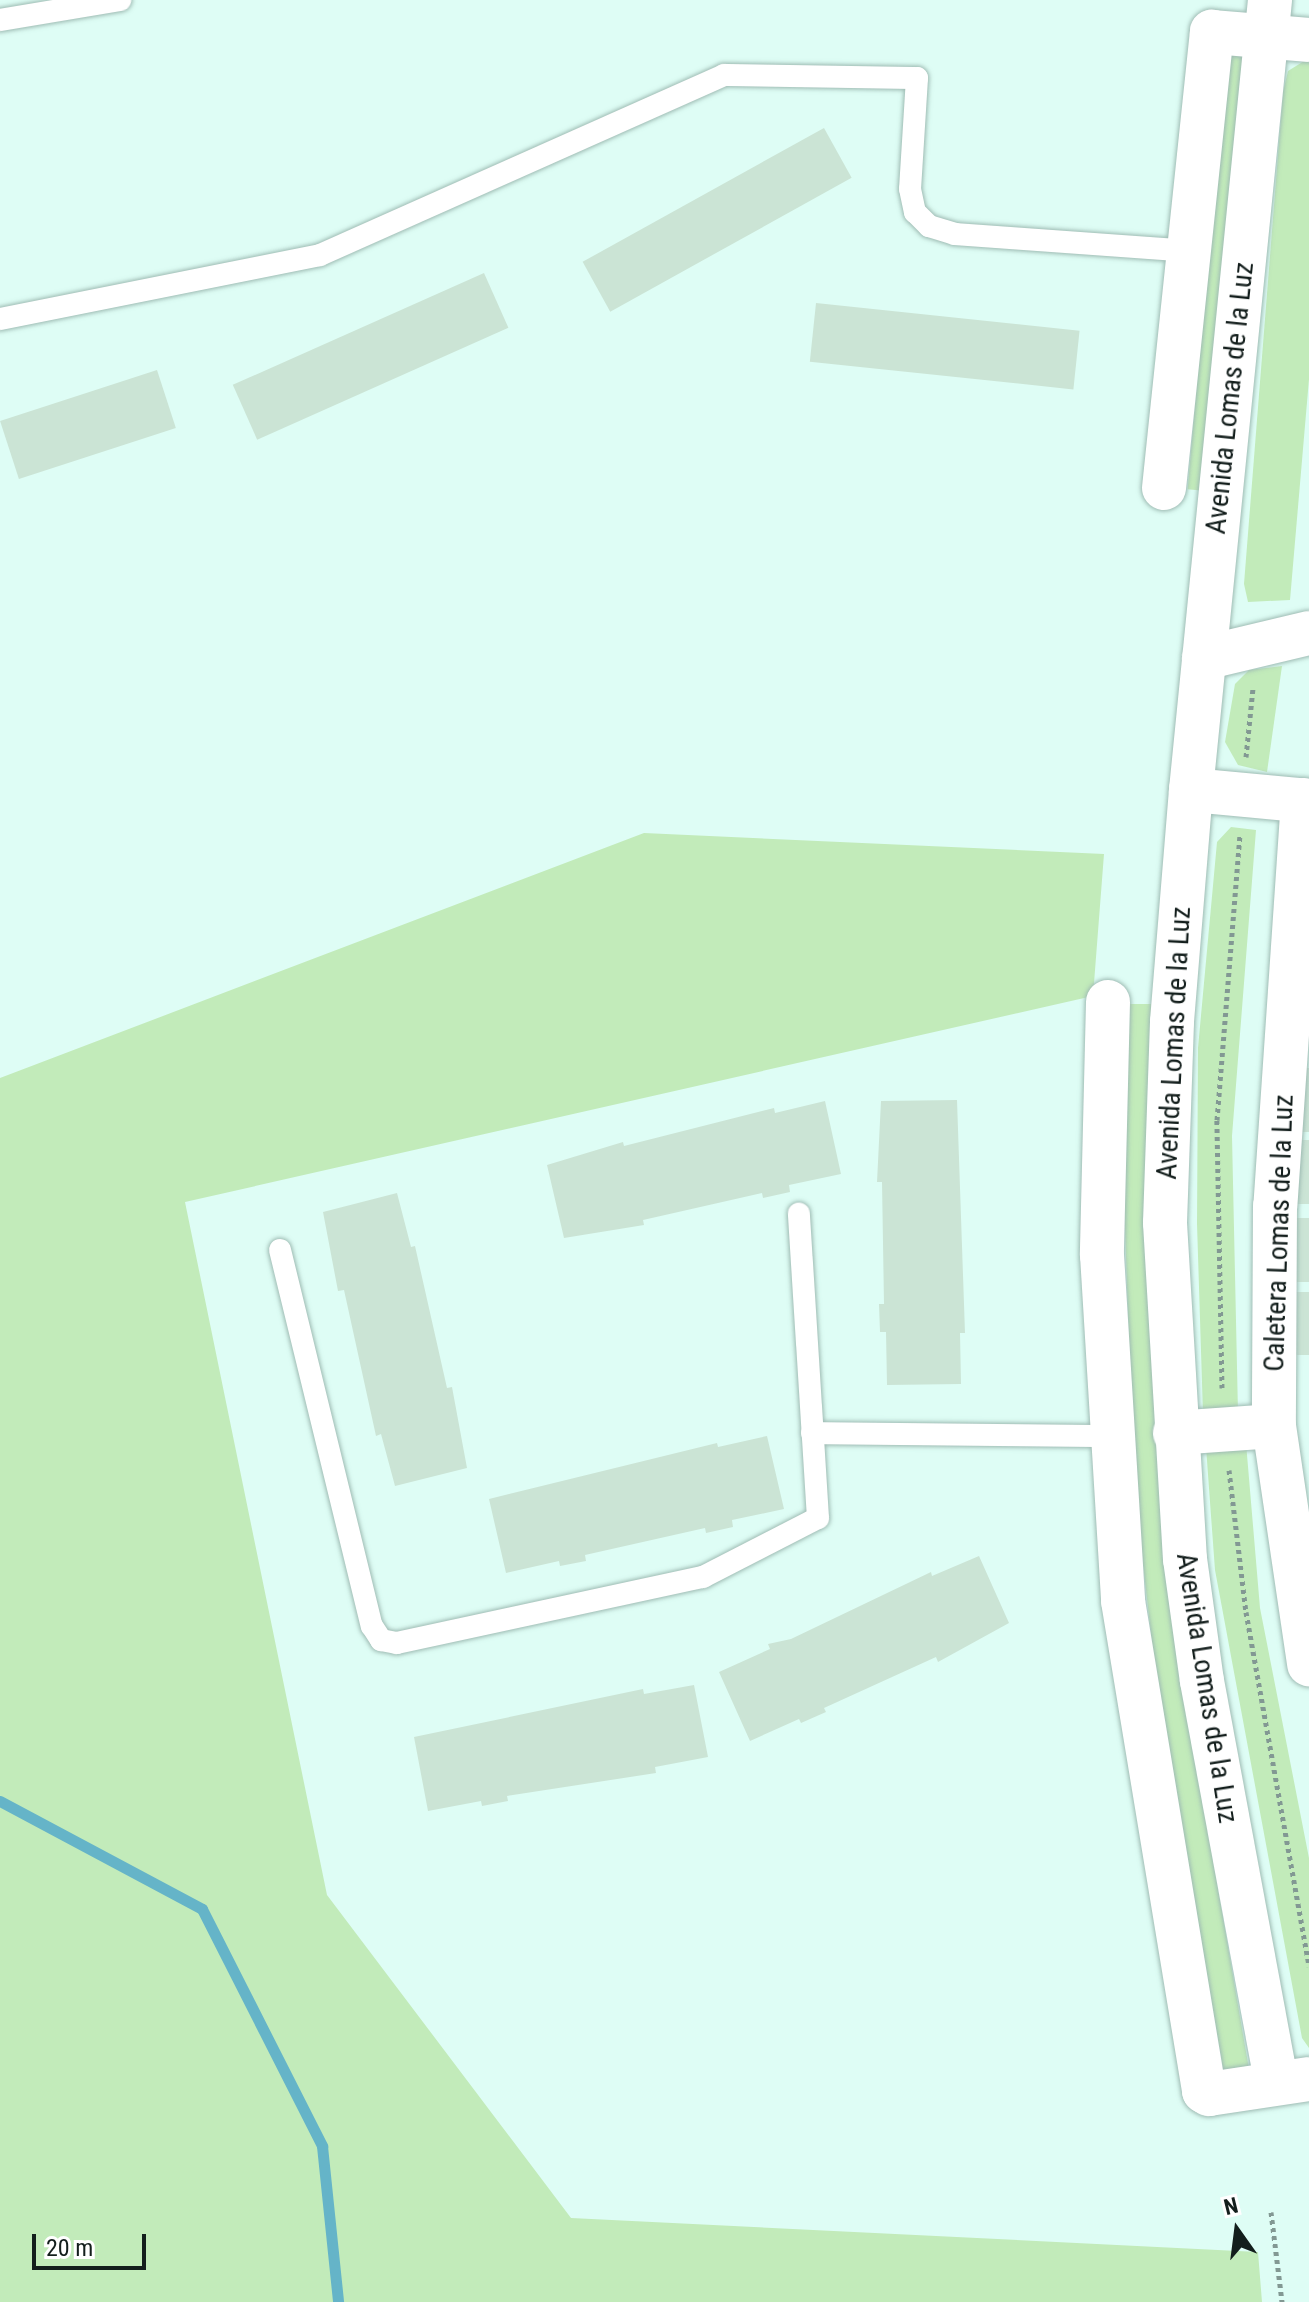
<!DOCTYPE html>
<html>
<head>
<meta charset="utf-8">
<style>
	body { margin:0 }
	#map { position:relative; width:1309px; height:2302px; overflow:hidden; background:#defdf5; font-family:"Roboto Condensed",sans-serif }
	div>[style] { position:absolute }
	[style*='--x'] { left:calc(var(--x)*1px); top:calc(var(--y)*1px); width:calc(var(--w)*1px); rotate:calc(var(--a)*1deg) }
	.green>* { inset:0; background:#c2ebba; transform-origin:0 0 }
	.stream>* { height:11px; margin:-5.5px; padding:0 5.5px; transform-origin:5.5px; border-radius:5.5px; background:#65b4c8 }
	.building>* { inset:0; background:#cbe4d5; transform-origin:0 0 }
	.path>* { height:5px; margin-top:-2.5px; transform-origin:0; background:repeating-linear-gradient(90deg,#829893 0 4px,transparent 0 8px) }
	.roads { filter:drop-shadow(0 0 2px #9fbcb4) drop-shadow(0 0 2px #9fbcb4) }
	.service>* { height:22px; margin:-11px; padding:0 11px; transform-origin:11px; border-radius:11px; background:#fff }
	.minor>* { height:44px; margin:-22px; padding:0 22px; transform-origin:22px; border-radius:22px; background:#fff }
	span { translate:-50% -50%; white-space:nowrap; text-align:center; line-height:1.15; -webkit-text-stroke:6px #fff; paint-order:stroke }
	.street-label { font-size:28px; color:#131e1c }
	.north { position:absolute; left:1197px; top:2190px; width:80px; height:80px; -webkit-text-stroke:6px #fff; paint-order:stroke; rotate:346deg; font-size:22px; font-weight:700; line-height:32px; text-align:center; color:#131e1c }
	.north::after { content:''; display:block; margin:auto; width:28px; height:36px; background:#131e1c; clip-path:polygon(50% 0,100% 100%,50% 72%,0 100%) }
	.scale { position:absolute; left:32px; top:2234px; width:114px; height:36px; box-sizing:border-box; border:4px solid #131e1c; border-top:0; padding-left:10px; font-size:24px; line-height:28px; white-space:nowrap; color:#131e1c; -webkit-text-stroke:6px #fff; paint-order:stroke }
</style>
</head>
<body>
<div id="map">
	<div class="green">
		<div style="left:1226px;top:51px;width:21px;height:440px;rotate:5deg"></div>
		<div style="clip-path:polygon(1309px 58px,1309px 379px,1290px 600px,1248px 602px,1244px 584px,1283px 92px,1288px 71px)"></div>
		<div style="clip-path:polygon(1282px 666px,1267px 772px,1238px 765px,1225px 742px,1235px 684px,1249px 670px)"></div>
		<div style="clip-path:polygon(1231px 827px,1256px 830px,1232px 1136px,1238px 1413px,1203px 1414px,1197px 1224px,1198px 1048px,1217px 842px)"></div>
		<div style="clip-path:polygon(644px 833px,1104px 854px,1093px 996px,185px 1202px,327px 1895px,571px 2218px,1258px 2252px,1262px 2302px,0 2302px,0 1078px)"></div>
		<div style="clip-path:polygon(1127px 1004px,1151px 1004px,1181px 1673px,1250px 2075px,1225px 2080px,1156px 1678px,1134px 1484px,1123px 1171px)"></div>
		<div style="clip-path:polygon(1246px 1443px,1260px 1608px,1309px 1858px,1309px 2048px,1302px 2038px,1215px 1570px,1206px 1447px)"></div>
	</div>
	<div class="stream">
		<div style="--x:0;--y:1801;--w:229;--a:28.1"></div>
		<div style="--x:202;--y:1909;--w:266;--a:63.1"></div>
		<div style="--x:322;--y:2146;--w:157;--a:84.1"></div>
	</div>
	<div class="building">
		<div style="left:824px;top:128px;width:57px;height:276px;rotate:61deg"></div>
		<div style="left:484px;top:273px;width:60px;height:275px;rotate:66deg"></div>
		<div style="left:816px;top:303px;width:265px;height:59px;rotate:6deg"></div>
		<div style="left:157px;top:370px;width:61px;height:165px;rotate:72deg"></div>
		<div style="left:1296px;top:1068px;width:13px;height:64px"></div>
		<div style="clip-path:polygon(957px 1100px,965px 1333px,960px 1333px,961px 1384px,887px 1385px,886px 1332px,880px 1332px,879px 1304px,884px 1304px,882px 1182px,877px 1182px,881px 1101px)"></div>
		<div style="clip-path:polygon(825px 1101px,841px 1174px,789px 1185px,790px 1192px,763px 1198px,762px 1193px,643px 1220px,644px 1225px,564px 1238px,547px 1165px,623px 1142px,624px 1146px,774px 1108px,775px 1113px)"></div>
		<div style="left:1293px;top:1140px;width:16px;height:64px"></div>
		<div style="clip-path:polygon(397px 1193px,411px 1247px,415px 1246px,447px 1388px,452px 1387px,467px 1468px,395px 1486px,381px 1434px,376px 1436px,344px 1290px,338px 1291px,323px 1212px)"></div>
		<div style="left:1293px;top:1218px;width:16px;height:64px"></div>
		<div style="left:1292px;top:1292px;width:17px;height:63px"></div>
		<div style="clip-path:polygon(767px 1436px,784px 1509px,732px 1520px,733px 1527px,706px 1533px,705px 1528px,585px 1555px,586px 1561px,560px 1566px,559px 1561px,506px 1573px,489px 1499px,717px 1443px,718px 1447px)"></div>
		<div style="clip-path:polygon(979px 1556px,1009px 1623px,938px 1662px,936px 1657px,824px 1708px,826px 1712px,801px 1723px,799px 1719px,750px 1741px,719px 1672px,770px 1649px,768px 1644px,791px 1639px,931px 1572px,932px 1576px)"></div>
		<div style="clip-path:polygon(694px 1685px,708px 1757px,655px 1767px,656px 1773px,507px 1796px,508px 1801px,482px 1806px,481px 1801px,428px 1811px,414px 1737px,643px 1689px,644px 1694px)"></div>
	</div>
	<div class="path">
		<div style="--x:1246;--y:757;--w:69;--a:-84.2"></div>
		<div style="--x:1222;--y:1388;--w:268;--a:-91.1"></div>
		<div style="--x:1217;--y:1120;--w:286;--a:-85.4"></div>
		<div style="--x:1229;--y:1470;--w:143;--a:83.2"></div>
		<div style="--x:1246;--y:1612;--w:360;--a:79.9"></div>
		<div style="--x:1271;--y:2212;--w:91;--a:83"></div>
	</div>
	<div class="roads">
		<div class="service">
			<div style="--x:0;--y:20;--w:122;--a:-9.5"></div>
			<div style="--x:0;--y:319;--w:326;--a:-11.3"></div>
			<div style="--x:320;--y:255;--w:442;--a:-24"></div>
			<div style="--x:724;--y:75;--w:193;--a:0.9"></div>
			<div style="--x:917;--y:78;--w:111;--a:93.6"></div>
			<div style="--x:910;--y:189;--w:24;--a:78"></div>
			<div style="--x:915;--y:212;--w:20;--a:45"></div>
			<div style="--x:929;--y:226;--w:27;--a:17"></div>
			<div style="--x:955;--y:234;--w:236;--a:4.1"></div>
			<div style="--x:280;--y:1250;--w:387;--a:76.3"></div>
			<div style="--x:372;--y:1626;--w:17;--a:57"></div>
			<div style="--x:381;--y:1640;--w:16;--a:11"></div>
			<div style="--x:397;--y:1643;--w:313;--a:-12.2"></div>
			<div style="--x:703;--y:1577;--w:129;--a:-27.2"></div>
			<div style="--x:818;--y:1518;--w:305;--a:-93.6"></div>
			<div style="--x:812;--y:1433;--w:298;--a:0.6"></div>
		</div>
		<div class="minor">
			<div style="--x:1270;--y:0;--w:794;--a:95.71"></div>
			<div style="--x:1191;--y:790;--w:233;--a:94.7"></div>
			<div style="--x:1172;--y:1022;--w:201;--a:92"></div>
			<div style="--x:1165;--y:1223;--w:337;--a:86.6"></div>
			<div style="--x:1185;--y:1559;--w:123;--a:82.1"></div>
			<div style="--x:1202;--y:1681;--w:408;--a:79.5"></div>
			<div style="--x:1164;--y:488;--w:459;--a:-84"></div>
			<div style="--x:1212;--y:32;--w:97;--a:4.7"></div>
			<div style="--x:1204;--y:658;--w:108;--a:-13.4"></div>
			<div style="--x:1191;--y:790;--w:119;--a:5.3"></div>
			<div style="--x:1303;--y:800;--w:407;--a:93.9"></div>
			<div style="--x:1275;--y:1206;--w:220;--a:90.3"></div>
			<div style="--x:1274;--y:1426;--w:241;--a:81.6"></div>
			<div style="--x:1108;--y:1002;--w:253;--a:91.4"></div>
			<div style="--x:1102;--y:1255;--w:347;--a:86.5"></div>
			<div style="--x:1123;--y:1601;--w:497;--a:80.6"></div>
			<div style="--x:1204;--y:2091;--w:6;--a:31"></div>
			<div style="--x:1209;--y:2094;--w:101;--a:-8.5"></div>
			<div style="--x:1175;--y:1433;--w:99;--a:-4"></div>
		</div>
	</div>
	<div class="street-label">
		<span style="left:1230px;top:398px;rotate:-84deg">Avenida Lomas de la Luz</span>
		<span style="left:1174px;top:1043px;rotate:-87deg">Avenida Lomas de la Luz</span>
		<span style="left:1279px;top:1233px;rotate:-88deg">Caletera Lomas de la Luz</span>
		<span style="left:1207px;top:1688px;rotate:81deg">Avenida Lomas de la Luz</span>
	</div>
	<div class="north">N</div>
	<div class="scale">20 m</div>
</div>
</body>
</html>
